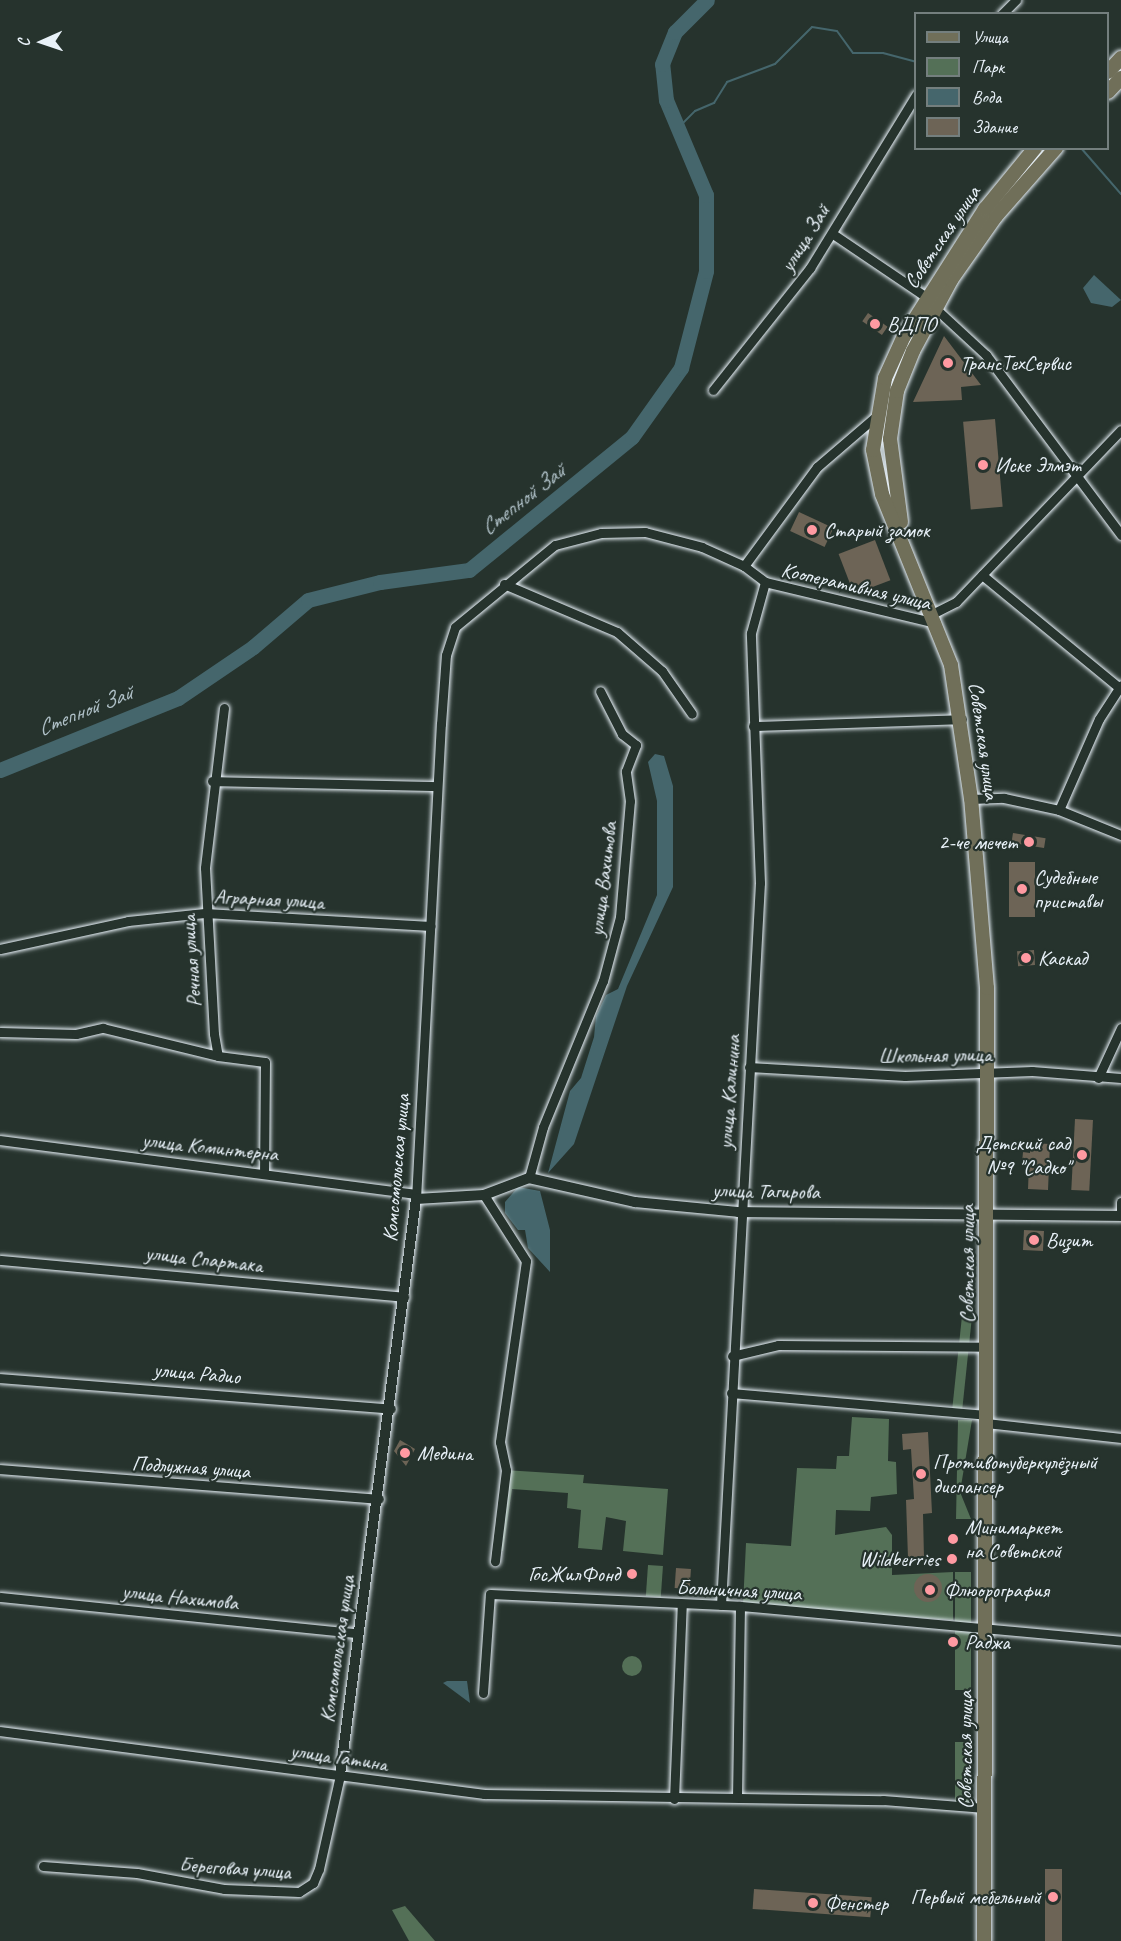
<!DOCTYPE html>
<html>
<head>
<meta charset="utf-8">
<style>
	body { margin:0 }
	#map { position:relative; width:1121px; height:1941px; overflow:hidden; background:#26332d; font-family:Caveat,sans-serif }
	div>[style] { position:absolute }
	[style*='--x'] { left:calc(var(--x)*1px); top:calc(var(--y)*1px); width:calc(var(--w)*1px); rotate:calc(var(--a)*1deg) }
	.green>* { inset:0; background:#547057; transform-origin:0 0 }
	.round { border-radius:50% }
	.water>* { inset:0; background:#45666c }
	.stream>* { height:2px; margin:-1px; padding:0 1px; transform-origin:1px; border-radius:1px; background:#45666c }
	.river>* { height:15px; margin:-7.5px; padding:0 7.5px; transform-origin:7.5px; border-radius:7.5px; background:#45666c }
	.building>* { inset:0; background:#6d6456; transform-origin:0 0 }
	.roads { filter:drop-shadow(0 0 2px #e8f1f8) drop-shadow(0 0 2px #e8f1f8) }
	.minor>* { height:9px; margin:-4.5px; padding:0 4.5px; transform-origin:4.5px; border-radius:4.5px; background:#26332d }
	.tertiary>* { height:10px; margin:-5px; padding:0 5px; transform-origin:5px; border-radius:5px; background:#26332d }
	.primary>* { height:14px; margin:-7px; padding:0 7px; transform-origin:7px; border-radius:7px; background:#706f59 }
	.dots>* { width:16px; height:16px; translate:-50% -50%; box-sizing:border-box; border:3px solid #26332d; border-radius:50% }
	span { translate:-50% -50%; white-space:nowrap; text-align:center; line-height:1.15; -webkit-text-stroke:4.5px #26332d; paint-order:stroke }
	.street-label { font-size:21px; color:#e8f1f8 }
	.poi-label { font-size:21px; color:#e8f1f8 }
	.left { translate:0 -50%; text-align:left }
	.right { translate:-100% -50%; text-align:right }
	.water-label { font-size:22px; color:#afc0c7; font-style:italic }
	.legend { position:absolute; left:914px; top:12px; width:195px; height:138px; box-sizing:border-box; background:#26332d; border:2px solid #747f7e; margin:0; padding:8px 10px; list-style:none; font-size:18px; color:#e8f1f8 }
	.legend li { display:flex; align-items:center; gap:12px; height:30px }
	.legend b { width:30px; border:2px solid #747f7e }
	.north { position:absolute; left:12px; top:12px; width:60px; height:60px; -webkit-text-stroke:4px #26332d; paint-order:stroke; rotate:267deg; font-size:16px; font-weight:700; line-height:24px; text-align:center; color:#e8f1f8 }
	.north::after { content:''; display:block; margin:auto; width:21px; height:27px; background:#e8f1f8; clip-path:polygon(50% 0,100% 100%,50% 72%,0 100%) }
</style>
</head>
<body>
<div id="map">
	<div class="green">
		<div style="left:962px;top:1316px;width:10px;height:97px;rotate:6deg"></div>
		<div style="clip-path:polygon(852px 1417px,889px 1419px,888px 1461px,896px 1462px,897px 1494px,871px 1497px,870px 1511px,836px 1510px,835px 1535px,886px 1527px,892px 1535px,892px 1575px,953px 1572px,953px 1620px,743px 1605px,746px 1543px,791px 1546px,797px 1468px,836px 1469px,837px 1456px,849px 1456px)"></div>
		<div style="clip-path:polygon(958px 1420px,972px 1420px,960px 1492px,971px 1519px,956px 1519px)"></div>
		<div style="clip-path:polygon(506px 1470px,584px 1475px,583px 1483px,668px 1489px,663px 1555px,623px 1551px,626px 1521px,606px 1517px,602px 1550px,578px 1548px,581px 1510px,567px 1508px,568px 1493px,512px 1489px,503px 1551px,497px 1550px)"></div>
		<div style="left:648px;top:1565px;width:15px;height:31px;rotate:4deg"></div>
		<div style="left:955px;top:1572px;width:16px;height:118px"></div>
		<div class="round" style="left:622px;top:1656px;width:20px;height:20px"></div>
		<div style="left:955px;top:1742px;width:14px;height:64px"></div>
		<div style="clip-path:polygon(405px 1906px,435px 1941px,409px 1941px,392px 1910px)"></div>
	</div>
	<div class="water">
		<div style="clip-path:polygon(1094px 275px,1121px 300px,1112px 307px,1091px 303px,1083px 288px)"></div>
		<div style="clip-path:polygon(655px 754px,664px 756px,673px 786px,673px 887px,627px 986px,574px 1144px,548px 1173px,570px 1091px,581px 1078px,594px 1037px,596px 1016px,606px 995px,618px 989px,657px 895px,657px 801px,648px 762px)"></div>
		<div style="clip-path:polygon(518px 1187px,540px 1191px,550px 1230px,550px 1272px,528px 1248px,525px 1230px,518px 1230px,505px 1213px,505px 1202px)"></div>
		<div style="clip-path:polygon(467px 1681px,470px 1703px,443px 1683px,447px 1681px)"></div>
	</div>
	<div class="stream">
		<div style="--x:676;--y:130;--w:27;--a:-45"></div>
		<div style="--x:695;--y:111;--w:21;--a:-23"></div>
		<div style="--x:714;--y:103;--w:25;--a:-58"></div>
		<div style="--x:727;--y:82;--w:51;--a:-20.6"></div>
		<div style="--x:775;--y:64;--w:52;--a:-45"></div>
		<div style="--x:812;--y:27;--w:25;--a:9"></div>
		<div style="--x:837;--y:31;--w:27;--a:54"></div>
		<div style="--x:853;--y:53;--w:30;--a:0"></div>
		<div style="--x:883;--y:53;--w:34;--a:15"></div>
		<div style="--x:1081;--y:148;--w:61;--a:49"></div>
	</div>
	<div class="river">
		<div style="--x:0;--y:770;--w:192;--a:-22"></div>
		<div style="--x:178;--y:698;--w:91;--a:-34.2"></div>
		<div style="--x:253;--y:647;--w:72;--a:-40.5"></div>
		<div style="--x:308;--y:600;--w:74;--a:-14"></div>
		<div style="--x:380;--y:582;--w:90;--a:-7.7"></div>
		<div style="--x:469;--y:570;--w:210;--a:-39.2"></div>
		<div style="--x:632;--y:437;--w:85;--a:-54.6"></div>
		<div style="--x:681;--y:368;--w:100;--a:-75.5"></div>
		<div style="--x:706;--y:271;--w:76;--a:-90"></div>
		<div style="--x:706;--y:195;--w:103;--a:-112.8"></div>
		<div style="--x:666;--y:100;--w:36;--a:-96"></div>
		<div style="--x:662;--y:64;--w:35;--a:-68"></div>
		<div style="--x:675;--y:32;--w:45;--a:-45"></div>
	</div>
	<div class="building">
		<div style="left:868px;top:313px;width:24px;height:10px;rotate:35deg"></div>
		<div style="clip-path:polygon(944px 336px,981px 385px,961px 387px,962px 400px,913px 402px)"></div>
		<div style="left:995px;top:419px;width:88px;height:32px;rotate:85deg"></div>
		<div style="left:799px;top:512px;width:38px;height:21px;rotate:25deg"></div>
		<div style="left:875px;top:540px;width:43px;height:39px;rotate:69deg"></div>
		<div style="left:1013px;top:833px;width:33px;height:10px;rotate:9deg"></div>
		<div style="left:1009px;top:862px;width:26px;height:55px"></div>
		<div style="left:1034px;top:950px;width:15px;height:17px;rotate:86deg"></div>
		<div style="left:1075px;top:1119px;width:18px;height:71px;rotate:3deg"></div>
		<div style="clip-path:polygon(1030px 1143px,1050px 1144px,1048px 1190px,1028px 1189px,1029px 1164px,1022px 1163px,1023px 1152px,1030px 1153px)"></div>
		<div style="left:1024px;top:1230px;width:20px;height:20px;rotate:3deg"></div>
		<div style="clip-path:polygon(928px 1432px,932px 1513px,923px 1514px,924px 1558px,908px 1558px,906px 1500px,914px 1499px,911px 1449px,903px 1450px,902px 1434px)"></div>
		<div style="clip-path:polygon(400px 1440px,415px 1449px,406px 1466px,394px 1451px)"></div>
		<div style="left:676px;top:1568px;width:15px;height:20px;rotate:4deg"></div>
		<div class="round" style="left:914px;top:1574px;width:28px;height:28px"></div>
		<div style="left:1045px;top:1869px;width:17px;height:72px"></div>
		<div style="left:754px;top:1889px;width:118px;height:20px;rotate:4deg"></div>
	</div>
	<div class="roads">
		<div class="minor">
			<div style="--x:1002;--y:14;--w:20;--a:-45"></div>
			<div style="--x:833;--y:234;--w:112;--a:34.1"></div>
			<div style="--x:934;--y:307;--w:71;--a:42.7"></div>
			<div style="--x:986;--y:355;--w:225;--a:53.1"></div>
			<div style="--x:713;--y:390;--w:156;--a:-51.5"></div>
			<div style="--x:810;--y:268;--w:203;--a:-58.5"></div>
			<div style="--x:744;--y:566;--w:123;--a:-53.6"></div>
			<div style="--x:817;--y:467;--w:75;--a:-40.7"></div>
			<div style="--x:982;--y:575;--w:180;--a:39.4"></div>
			<div style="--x:504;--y:584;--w:123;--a:23"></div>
			<div style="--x:617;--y:632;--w:60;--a:40.9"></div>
			<div style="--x:662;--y:671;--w:52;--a:55.1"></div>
			<div style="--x:934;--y:613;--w:25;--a:-27"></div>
			<div style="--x:956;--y:602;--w:238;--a:-46.2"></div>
			<div style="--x:224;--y:708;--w:161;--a:96.8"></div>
			<div style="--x:205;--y:868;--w:166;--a:86.9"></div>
			<div style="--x:214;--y:1034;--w:22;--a:80"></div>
			<div style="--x:218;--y:1056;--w:47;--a:7.3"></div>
			<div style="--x:265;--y:1062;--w:108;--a:90.5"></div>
			<div style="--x:753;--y:726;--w:209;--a:-1.9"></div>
			<div style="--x:212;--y:781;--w:225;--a:1.3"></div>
			<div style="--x:971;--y:799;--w:33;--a:-2"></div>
			<div style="--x:1004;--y:798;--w:56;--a:12.3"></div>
			<div style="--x:1059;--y:810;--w:67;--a:22"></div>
			<div style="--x:1059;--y:810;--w:99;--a:-66.3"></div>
			<div style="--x:1099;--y:719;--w:40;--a:-57.1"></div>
			<div style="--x:0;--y:949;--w:131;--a:-12.3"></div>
			<div style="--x:128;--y:921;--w:77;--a:-5.9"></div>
			<div style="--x:205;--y:913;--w:226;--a:3.3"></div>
			<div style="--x:0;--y:1032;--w:76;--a:1.5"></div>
			<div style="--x:76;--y:1034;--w:28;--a:-13"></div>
			<div style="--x:103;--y:1028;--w:118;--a:13.7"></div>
			<div style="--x:749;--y:1067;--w:156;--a:3.3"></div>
			<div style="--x:905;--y:1076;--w:127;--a:-2.3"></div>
			<div style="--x:1032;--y:1071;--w:89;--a:4.5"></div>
			<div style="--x:1098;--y:1078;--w:55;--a:-65.3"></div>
			<div style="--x:0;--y:1140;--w:419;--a:7.4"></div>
			<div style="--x:529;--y:1178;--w:53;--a:-74.6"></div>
			<div style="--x:543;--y:1127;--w:158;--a:-67.7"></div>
			<div style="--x:603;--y:981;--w:66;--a:-75.1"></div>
			<div style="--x:620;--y:917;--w:116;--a:-85.1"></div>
			<div style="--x:630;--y:801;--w:30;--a:-98"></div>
			<div style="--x:626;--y:771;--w:28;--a:-69"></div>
			<div style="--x:636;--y:745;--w:18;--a:-142"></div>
			<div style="--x:622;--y:734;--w:48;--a:-117.1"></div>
			<div style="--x:484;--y:1195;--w:78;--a:57.5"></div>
			<div style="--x:526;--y:1261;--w:183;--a:98.2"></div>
			<div style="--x:500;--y:1442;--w:29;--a:78"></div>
			<div style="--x:506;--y:1470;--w:92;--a:96.9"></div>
			<div style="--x:416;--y:1199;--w:476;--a:-87"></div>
			<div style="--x:441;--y:724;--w:69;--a:-85.9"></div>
			<div style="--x:446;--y:655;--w:29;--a:-72"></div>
			<div style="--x:455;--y:627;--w:129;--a:-39.4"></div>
			<div style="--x:555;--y:545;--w:48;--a:-14.6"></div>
			<div style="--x:601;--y:533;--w:44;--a:-1.3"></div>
			<div style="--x:645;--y:532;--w:59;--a:14.7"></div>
			<div style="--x:702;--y:547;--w:46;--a:24.3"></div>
			<div style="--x:744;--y:566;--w:26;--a:37"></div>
			<div style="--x:765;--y:582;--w:176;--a:13.5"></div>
			<div style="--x:1121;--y:1216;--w:14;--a:-90"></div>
			<div style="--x:0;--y:1260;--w:406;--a:5.2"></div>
			<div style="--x:732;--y:1356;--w:47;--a:-13.4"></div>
			<div style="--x:778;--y:1345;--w:209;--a:0.5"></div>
			<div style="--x:0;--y:1378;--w:392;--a:4.5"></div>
			<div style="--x:731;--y:1393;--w:256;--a:4.9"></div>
			<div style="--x:986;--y:1423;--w:136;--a:6.3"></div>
			<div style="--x:0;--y:1469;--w:380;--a:4.5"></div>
			<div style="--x:0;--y:1597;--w:358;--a:5.8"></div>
			<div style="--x:721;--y:1605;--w:723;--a:-86.91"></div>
			<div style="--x:760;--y:883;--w:250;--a:-92.1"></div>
			<div style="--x:751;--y:633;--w:53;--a:-74.6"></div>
			<div style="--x:483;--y:1693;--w:99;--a:-86"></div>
			<div style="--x:490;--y:1594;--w:250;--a:2.7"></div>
			<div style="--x:740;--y:1606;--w:383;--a:5.2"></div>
			<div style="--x:0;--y:1731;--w:488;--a:7.4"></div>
			<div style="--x:484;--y:1794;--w:399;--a:0.9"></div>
			<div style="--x:883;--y:1800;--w:102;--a:4.5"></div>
			<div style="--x:737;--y:1797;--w:191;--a:-89.1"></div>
			<div style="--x:674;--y:1799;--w:195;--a:-87.7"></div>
			<div style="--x:43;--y:1866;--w:94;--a:4.3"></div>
			<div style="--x:137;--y:1873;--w:88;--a:10.4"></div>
			<div style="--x:224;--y:1889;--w:75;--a:2.3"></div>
			<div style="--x:299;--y:1892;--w:17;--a:-33"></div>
			<div style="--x:313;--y:1883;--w:15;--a:-67"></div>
			<div style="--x:319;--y:1869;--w:96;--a:-77.4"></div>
		</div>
		<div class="tertiary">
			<div style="--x:340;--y:1775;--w:581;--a:-82.48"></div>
			<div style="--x:416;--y:1199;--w:68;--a:-3.4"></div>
			<div style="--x:484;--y:1195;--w:48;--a:-20.7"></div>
			<div style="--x:529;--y:1178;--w:109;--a:12.8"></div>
			<div style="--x:635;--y:1202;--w:103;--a:5.5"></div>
			<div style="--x:738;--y:1212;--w:383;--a:0.6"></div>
		</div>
		<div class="primary">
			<div style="--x:1108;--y:72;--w:19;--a:-47"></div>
			<div style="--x:1108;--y:92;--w:19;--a:-47"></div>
			<div style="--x:901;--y:522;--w:84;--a:-97.5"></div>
			<div style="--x:890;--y:439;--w:49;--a:-81.7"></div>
			<div style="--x:897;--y:391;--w:43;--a:-68.2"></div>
			<div style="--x:913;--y:351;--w:81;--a:-61.8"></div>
			<div style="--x:951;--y:280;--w:78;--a:-54.9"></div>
			<div style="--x:996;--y:216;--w:91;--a:-48.6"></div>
			<div style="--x:984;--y:1941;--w:953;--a:-89.82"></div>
			<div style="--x:987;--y:988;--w:190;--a:-94.8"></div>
			<div style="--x:971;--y:799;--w:135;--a:-98.5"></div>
			<div style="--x:951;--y:665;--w:184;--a:-112"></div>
			<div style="--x:882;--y:494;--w:45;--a:-101.6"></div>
			<div style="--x:873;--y:450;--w:73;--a:-80.5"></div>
			<div style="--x:885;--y:378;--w:46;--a:-65.7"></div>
			<div style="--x:904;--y:336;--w:151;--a:-57.5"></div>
			<div style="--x:985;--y:209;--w:79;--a:-50.7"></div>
		</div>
	</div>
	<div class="dots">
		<div style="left:875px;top:324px;background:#ff9aa2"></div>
		<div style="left:948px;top:363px;background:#ff9aa2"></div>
		<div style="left:983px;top:465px;background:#ff9aa2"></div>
		<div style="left:812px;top:530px;background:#ff9aa2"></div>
		<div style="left:1029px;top:842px;background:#ff9aa2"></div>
		<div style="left:1022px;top:889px;background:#ff9aa2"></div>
		<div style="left:1026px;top:958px;background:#ff9aa2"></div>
		<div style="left:1082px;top:1155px;background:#ff9aa2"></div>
		<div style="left:1034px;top:1240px;background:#ff9aa2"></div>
		<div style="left:405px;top:1453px;background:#ff9aa2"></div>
		<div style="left:921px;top:1474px;background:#ff9aa2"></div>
		<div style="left:953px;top:1539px;background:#ff9aa2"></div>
		<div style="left:952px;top:1559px;background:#ff9aa2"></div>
		<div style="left:632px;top:1574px;background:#ff9aa2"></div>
		<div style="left:930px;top:1590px;background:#ff9aa2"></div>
		<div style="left:953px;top:1642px;background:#ff9aa2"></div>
		<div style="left:1053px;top:1897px;background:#ff9aa2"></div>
		<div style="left:813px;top:1903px;background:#ff9aa2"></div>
	</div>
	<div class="street-label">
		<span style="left:942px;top:237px;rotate:-56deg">Советская улица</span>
		<span style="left:805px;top:238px;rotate:-58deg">улица Зай</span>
		<span style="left:856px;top:586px;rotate:13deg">Кооперативная улица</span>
		<span style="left:984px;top:741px;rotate:82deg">Советская улица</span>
		<span style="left:603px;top:879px;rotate:-83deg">улица Вахитова</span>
		<span style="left:269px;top:899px;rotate:3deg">Аграрная улица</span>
		<span style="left:191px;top:961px;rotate:-94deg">Речная улица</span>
		<span style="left:935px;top:1055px;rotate:-1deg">Школьная улица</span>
		<span style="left:729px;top:1092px;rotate:-86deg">улица Калинина</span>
		<span style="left:210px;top:1147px;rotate:6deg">улица Коминтерна</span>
		<span style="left:396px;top:1168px;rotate:-85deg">Комсомольская улица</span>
		<span style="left:766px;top:1191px;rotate:1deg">улица Тагирова</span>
		<span style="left:204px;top:1259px;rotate:6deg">улица Спартака</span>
		<span style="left:967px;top:1264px;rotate:-90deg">Советская улица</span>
		<span style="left:197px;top:1373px;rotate:5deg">улица Радио</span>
		<span style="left:191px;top:1467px;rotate:4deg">Подлужная улица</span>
		<span style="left:739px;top:1590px;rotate:3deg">Больничная улица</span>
		<span style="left:180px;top:1597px;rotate:6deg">улица Нахимова</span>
		<span style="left:337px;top:1649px;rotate:-82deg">Комсомольская улица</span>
		<span style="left:965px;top:1750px;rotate:-90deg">Советская улица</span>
		<span style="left:339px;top:1757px;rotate:8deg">улица Гатина</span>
		<span style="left:235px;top:1868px;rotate:4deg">Береговая улица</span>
	</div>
	<div class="poi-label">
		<span class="left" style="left:887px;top:324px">ВДПО</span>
		<span class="left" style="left:960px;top:363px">ТрансТехСервис</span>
		<span class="left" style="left:995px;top:465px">Иске Элмэт</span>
		<span class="left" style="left:824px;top:530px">Старый замок</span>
		<span class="right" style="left:1017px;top:842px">2-че мечет</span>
		<span class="left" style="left:1034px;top:889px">Судебные<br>приставы</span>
		<span class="left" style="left:1038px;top:958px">Каскад</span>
		<span class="right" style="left:1070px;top:1155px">Детский сад<br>№9 "Садко"</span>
		<span class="left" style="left:1046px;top:1240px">Визит</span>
		<span class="left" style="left:417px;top:1453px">Медина</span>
		<span class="left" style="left:933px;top:1474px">Противотуберкулёзный<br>диспансер</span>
		<span class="left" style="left:965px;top:1539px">Минимаркет<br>на Советской</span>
		<span class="right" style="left:940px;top:1559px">Wildberries</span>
		<span class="right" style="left:620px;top:1574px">ГосЖилФонд</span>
		<span class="left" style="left:944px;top:1590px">Флюорография</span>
		<span class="left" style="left:965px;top:1642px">Раджа</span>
		<span class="right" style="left:1041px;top:1897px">Первый мебельный</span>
		<span class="left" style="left:825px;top:1903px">Фенстер</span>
	</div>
	<div class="water-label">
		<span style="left:523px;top:500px;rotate:-38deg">Степной Зай</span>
		<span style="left:85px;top:711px;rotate:-22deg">Степной Зай</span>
	</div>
	<ul class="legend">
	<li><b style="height:8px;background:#706f59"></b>Улица</li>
	<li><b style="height:16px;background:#547057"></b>Парк</li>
	<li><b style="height:16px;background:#45666c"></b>Вода</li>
	<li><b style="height:16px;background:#6d6456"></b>Здание</li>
	</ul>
	<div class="north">С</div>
</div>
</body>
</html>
